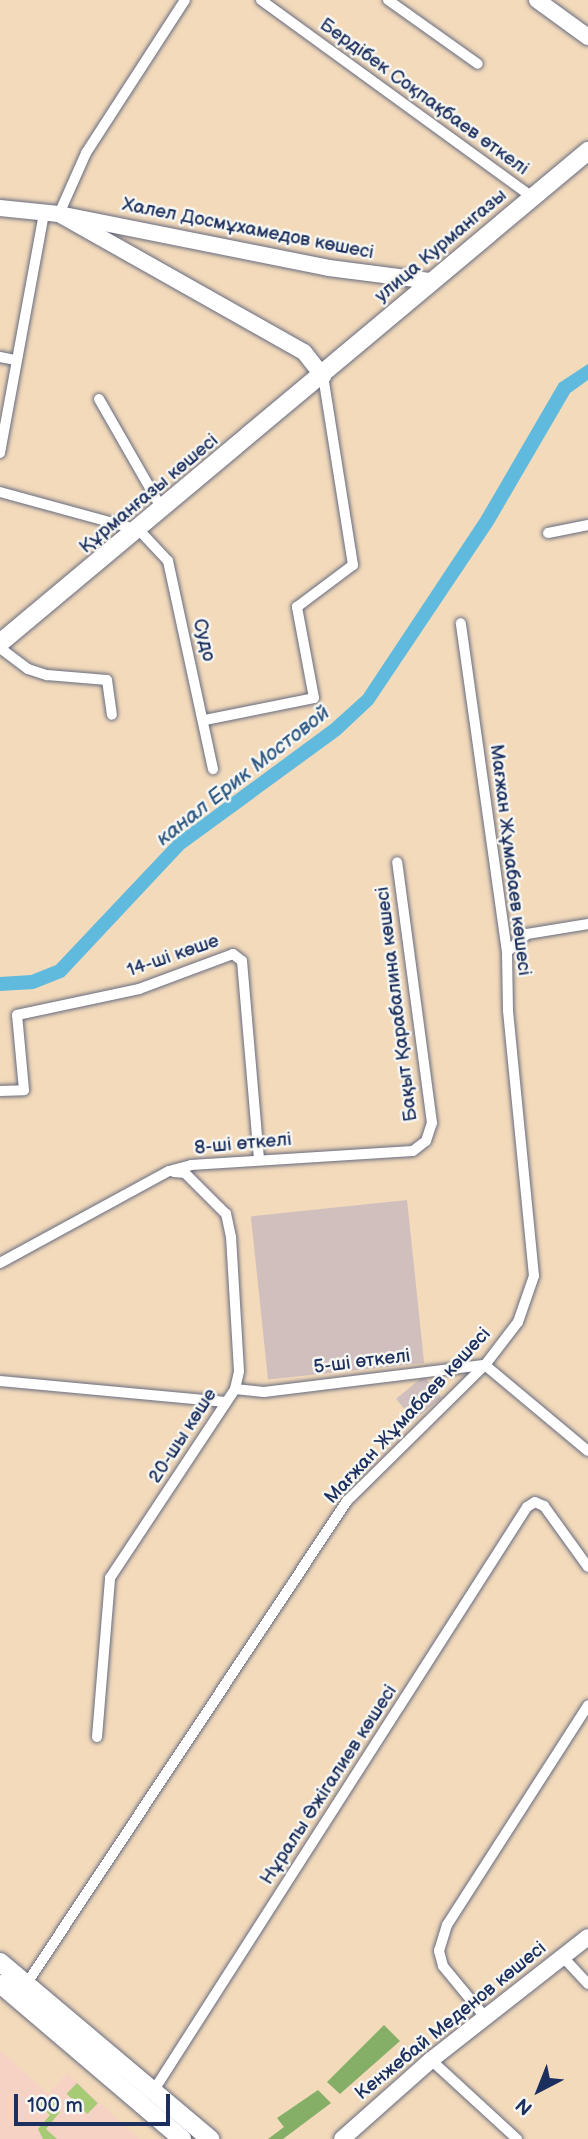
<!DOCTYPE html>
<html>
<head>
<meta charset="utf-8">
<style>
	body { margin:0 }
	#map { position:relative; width:588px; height:2139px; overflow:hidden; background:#f3dabb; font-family:"Balsamiq Sans",sans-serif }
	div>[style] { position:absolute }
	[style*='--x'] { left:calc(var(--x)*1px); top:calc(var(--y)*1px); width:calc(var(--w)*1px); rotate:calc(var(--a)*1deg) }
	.built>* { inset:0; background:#f6d2c4 }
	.industrial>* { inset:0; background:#d1bfbe; transform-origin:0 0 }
	.green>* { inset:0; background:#a7cb75; transform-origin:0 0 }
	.forest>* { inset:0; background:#85af66 }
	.water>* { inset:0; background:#5fbadd }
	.roads { filter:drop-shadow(0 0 2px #676b7f) drop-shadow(0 0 2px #676b7f) }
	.street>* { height:10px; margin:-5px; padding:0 5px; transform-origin:5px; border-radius:5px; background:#fff }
	.secondary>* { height:16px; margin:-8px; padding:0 8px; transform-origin:8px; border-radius:8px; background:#fff }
	.primary>* { height:18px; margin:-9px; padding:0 9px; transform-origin:9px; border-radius:9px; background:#fff }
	span { translate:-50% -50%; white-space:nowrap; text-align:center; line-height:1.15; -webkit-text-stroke:5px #f6f6f2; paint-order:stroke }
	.street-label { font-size:19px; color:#1b2f5e }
	.water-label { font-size:21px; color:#2f5984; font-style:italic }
	.north { position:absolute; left:504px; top:2055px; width:70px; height:70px; -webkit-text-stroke:5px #f6f6f2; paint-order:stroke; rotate:222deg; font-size:19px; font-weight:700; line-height:28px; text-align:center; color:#1b2f5e }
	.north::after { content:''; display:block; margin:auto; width:24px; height:32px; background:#1b2f5e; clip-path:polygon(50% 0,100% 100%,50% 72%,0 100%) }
	.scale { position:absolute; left:14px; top:2094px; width:156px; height:32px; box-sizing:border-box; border:4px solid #1b2f5e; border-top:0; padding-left:9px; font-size:21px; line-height:24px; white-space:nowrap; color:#1b2f5e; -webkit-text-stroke:5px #f6f6f2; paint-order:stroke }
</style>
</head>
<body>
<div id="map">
	<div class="built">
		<div style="clip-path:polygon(0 2050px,48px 2094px,67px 2073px,139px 2139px,0 2139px)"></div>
	</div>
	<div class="industrial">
		<div style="left:407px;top:1200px;width:164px;height:157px;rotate:84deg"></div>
		<div style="left:424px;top:1376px;width:28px;height:36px;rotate:51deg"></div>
	</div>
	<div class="green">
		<div style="left:77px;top:2083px;width:29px;height:15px;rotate:44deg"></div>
		<div style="clip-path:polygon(51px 2097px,60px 2112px,46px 2129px,57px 2139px,43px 2139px,38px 2129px,50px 2115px,38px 2104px)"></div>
	</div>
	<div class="forest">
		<div style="clip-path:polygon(384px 2025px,400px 2041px,340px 2094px,327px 2082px)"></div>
		<div style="clip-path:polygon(318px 2090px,331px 2103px,283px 2139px,268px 2139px,284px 2127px,277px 2118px)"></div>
	</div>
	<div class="water">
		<div style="clip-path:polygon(588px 364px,588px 380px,570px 393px,493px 525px,373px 704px,340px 735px,184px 849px,64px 977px,34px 989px,0 991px,0 977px,31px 975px,56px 965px,175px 839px,331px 724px,363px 695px,481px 517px,559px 383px)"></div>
	</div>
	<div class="roads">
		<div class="street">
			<div style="--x:261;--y:0;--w:335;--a:36"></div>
			<div style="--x:388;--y:0;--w:110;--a:35.4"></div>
			<div style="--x:59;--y:214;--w:67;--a:-66.1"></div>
			<div style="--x:86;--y:153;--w:182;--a:-57.1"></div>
			<div style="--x:0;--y:357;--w:15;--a:11"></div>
			<div style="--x:99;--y:399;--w:127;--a:60.2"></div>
			<div style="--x:0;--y:453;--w:243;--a:-79.6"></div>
			<div style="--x:0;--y:492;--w:144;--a:15.3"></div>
			<div style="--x:139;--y:530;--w:42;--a:46.9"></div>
			<div style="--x:168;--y:561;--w:213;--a:77.8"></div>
			<div style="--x:548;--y:533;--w:41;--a:-11.3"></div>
			<div style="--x:0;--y:648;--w:35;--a:37"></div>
			<div style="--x:28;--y:669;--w:20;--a:18"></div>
			<div style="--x:47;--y:675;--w:60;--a:4.8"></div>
			<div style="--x:107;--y:680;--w:35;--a:82"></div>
			<div style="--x:205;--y:720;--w:111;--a:-11.4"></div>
			<div style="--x:314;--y:698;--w:93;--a:-100.6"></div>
			<div style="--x:297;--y:607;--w:70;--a:-36.9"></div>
			<div style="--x:353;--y:565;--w:191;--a:-99"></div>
			<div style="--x:507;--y:952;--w:27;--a:-42"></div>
			<div style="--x:527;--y:934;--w:62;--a:-9.3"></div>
			<div style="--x:0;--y:1091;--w:24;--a:-2"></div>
			<div style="--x:24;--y:1090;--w:75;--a:-95.3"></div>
			<div style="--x:17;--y:1015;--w:125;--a:-12"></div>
			<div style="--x:139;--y:989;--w:100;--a:-20.4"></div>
			<div style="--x:233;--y:954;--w:11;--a:38"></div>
			<div style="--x:242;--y:961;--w:198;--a:85.1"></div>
			<div style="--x:0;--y:1263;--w:192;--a:-28.6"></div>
			<div style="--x:169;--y:1171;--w:23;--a:-15"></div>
			<div style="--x:191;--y:1165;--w:222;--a:-3.6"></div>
			<div style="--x:413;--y:1151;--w:16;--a:-38"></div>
			<div style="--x:426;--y:1141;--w:19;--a:-72"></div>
			<div style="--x:432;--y:1123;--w:263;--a:-97.6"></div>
			<div style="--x:0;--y:1381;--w:227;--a:5.3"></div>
			<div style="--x:235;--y:1389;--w:29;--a:6"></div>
			<div style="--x:264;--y:1392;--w:223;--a:-7"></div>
			<div style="--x:485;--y:1365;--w:134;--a:39.9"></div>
			<div style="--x:97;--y:1737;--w:160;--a:-85.3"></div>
			<div style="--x:110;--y:1578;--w:227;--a:-56.5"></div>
			<div style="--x:235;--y:1389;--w:18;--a:-77"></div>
			<div style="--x:239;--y:1371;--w:134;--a:-93.4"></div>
			<div style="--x:231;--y:1237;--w:24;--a:-102"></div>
			<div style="--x:226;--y:1214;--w:58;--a:-135"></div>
			<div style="--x:185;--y:1173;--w:11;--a:-175"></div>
			<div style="--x:562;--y:1956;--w:38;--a:47"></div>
			<div style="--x:27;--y:1983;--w:579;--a:-56.42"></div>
			<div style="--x:347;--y:1501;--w:194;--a:-44.6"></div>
			<div style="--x:485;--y:1365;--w:54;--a:-52.5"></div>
			<div style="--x:518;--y:1322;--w:49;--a:-70.8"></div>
			<div style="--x:534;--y:1276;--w:267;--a:-95.6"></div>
			<div style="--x:508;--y:1010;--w:58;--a:-91"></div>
			<div style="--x:507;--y:952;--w:332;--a:-98"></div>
			<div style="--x:485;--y:2017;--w:66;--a:-129.5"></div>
			<div style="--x:443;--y:1966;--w:16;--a:-105"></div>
			<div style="--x:439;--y:1951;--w:27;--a:-73"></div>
			<div style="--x:447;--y:1925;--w:261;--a:-57.3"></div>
			<div style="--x:431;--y:2060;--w:117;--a:42.6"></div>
			<div style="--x:154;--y:2090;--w:692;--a:-57.39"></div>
			<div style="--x:527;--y:1507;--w:9;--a:-32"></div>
			<div style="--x:535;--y:1502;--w:10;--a:24"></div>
			<div style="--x:544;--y:1506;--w:75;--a:54.2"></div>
		</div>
		<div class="secondary">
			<div style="--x:537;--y:0;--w:63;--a:36"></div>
			<div style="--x:0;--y:208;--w:59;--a:5.8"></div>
			<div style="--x:59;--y:214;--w:281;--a:29.4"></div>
			<div style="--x:304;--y:352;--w:31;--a:52"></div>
			<div style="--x:59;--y:214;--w:275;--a:11.3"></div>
			<div style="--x:329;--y:268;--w:103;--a:7.3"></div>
			<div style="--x:342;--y:2139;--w:119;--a:-41.6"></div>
			<div style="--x:431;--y:2060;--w:199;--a:-38.1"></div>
		</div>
		<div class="primary">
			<div style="--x:0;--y:643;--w:767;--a:-39.92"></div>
			<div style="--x:0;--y:1962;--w:275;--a:40.1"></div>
			<div style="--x:0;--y:1984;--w:239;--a:40.4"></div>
		</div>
	</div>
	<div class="street-label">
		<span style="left:424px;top:97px;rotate:36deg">Бердібек Соқпақбаев өткелі</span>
		<span style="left:248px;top:229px;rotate:11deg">Халел Досмұхамедов көшесі</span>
		<span style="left:441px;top:246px;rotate:-40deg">улица Курмангазы</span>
		<span style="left:149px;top:494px;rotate:-40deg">Құрманғазы көшесі</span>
		<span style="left:204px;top:640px;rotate:77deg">Судо</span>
		<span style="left:510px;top:860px;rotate:83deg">Мағжан Жұмабаев көшесі</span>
		<span style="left:173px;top:956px;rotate:-19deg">14-ші көше</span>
		<span style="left:397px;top:1004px;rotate:-97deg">Бақыт Қарабалина көшесі</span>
		<span style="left:243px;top:1144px;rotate:-5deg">8-ші өткелі</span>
		<span style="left:362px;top:1362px;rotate:-7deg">5-ші өткелі</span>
		<span style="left:408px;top:1416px;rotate:-47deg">Мағжан Жұмабаев көшесі</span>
		<span style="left:183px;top:1436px;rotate:-57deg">20-шы көше</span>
		<span style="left:329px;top:1785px;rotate:-57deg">Нұралы Әжiгалиев көшесi</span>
		<span style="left:451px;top:2021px;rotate:-39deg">Кенжебай Меденов көшесі</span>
	</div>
	<div class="water-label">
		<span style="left:243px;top:776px;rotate:-38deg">канал Ерик Мостовой</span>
	</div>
	<div class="north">N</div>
	<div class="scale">100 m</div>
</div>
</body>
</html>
